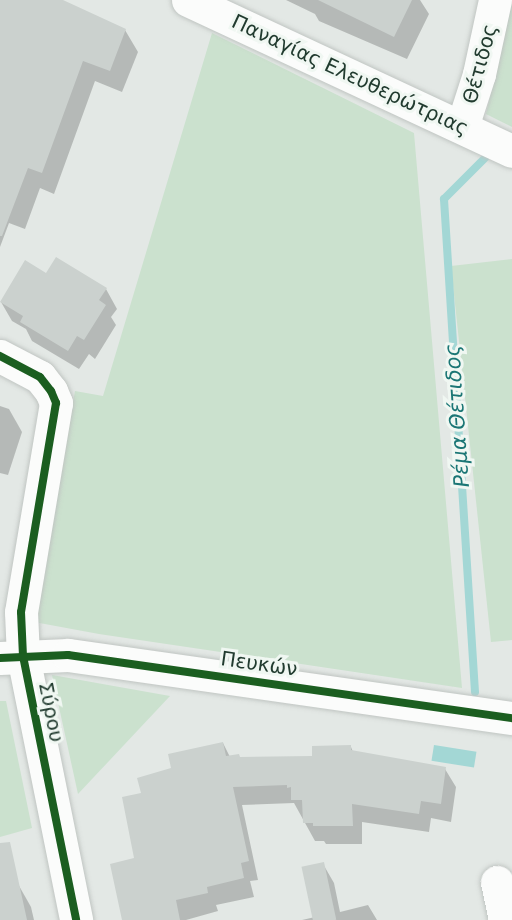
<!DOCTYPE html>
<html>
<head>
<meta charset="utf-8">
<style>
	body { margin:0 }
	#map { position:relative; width:512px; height:920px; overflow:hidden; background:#e3e8e5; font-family:"DejaVu Sans",sans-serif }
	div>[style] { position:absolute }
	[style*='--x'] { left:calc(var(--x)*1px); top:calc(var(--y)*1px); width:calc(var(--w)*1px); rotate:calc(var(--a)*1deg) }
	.green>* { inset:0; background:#cbe1ce }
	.water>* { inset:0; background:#a3d7d5; transform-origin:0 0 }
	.shadow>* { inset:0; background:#0003 }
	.stream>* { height:8px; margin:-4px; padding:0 4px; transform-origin:4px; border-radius:4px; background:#a3d7d5 }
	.building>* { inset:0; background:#cbd1ce; transform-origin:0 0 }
	.roads { filter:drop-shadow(0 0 2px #c0c5c2) drop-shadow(0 0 2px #c0c5c2) }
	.street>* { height:33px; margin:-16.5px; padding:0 16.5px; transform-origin:16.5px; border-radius:16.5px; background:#fbfcfb }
	.secondary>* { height:33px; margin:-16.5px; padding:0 16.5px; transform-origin:16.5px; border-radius:16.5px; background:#fbfcfb }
	.cycleway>* { height:8px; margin:-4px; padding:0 4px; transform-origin:4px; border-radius:4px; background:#1b5e20 }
	span { translate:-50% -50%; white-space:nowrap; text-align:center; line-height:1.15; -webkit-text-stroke:6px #f0f7f2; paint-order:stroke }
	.street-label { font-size:20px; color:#213b2f }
	.water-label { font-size:21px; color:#1b7675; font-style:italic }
</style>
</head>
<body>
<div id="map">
	<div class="green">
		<div style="clip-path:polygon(506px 0,512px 0,512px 127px,486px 114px,507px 24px)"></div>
		<div style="clip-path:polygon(212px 33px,414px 133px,462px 688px,99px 634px,34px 622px,75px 391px,103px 396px)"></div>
		<div style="clip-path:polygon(512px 259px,512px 640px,491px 642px,451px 266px)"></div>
		<div style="clip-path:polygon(52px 675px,170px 696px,78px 794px)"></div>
		<div style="clip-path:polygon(0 701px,6px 701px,32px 828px,0 837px)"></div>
	</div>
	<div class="water">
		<div style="left:434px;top:745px;width:43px;height:16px;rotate:9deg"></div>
	</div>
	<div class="shadow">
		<div style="clip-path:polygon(0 0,59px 0,125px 30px,138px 52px,122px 92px,95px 81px,54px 194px,40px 188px,25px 229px,9px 223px,0 247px)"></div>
		<div style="clip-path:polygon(286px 0,420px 0,429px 14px,407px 59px,319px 21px,315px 14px)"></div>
		<div style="clip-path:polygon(47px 275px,106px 289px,117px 309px,111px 317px,116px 325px,95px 359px,89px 354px,79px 369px,32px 341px,26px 329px,12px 321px,1px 302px)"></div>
		<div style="clip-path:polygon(0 406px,9px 409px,22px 432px,8px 475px,0 473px)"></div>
		<div style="clip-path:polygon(223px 743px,230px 757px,240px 758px,314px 757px,351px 747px,353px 752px,445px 769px,456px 787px,451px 822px,431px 818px,429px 832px,362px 822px,362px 844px,326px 844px,324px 841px,315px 841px,294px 803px,242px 805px,258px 880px,250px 881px,254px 897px,216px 905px,218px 911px,186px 920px,123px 920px,136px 859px,143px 794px,173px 769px)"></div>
		<div style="clip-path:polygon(323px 864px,334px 883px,340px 912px,368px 905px,377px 920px,302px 920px,315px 917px)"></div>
		<div style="clip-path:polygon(18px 884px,31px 907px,34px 920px,0 920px,0 888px)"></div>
	</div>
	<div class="stream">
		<div style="--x:475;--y:692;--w:494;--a:-93.6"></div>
		<div style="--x:444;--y:199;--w:59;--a:-45"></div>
	</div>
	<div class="building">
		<div style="clip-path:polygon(0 0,63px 0,126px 29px,110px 71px,83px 61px,42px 173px,28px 168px,2px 236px,0 236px)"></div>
		<div style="clip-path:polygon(318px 0,412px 0,394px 37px)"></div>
		<div style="clip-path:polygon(56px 257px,107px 288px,99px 300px,106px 305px,84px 340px,77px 336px,68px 351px,20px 322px,23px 316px,0 302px,25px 260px,46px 273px)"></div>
		<div style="clip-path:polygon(223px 742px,226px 756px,239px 754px,240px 757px,312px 756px,312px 746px,351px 745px,351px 750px,446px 767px,441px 804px,421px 801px,419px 814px,352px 804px,353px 826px,313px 826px,313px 823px,303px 823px,302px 800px,291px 800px,291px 787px,287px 788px,287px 785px,233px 787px,249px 861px,241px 863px,244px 878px,207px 887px,208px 893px,176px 900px,180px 920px,122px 920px,110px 864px,134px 858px,122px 797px,141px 793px,137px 778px,171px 768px,168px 754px)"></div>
		<div style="clip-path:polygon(10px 842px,27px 920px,0 920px,0 843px)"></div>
		<div style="left:324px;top:862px;width:59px;height:23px;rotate:78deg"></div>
	</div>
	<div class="roads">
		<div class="street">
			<div style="--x:462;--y:127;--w:56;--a:-72.2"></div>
			<div style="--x:479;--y:74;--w:76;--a:-77.8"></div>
			<div style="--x:0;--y:356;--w:45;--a:27.7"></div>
			<div style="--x:40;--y:377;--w:18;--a:52"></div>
			<div style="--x:51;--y:391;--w:13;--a:67"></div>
			<div style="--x:56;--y:403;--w:212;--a:99.5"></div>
			<div style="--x:21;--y:612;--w:44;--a:87.4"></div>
			<div style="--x:23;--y:656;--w:269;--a:78.6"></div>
			<div style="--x:0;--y:658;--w:68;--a:-2.5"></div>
			<div style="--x:68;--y:655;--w:448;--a:8.1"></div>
			<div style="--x:497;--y:882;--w:39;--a:78"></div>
		</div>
		<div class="secondary">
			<div style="--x:188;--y:0;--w:357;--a:25"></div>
		</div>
	</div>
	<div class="cycleway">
		<div style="--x:0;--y:356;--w:45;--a:27.7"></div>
		<div style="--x:40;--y:377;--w:18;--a:52"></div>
		<div style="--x:51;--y:391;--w:13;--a:67"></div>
		<div style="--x:56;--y:403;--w:212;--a:99.5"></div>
		<div style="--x:21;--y:612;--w:44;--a:87.4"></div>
		<div style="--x:23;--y:656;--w:269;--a:78.6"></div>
		<div style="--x:0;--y:658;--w:68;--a:-2.5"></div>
		<div style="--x:68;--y:655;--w:448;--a:8.1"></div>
	</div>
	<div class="street-label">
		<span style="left:480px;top:64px;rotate:-75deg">Θέτιδος</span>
		<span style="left:350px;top:75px;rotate:25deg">Παναγίας Ελευθερώτριας</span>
		<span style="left:259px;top:664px;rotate:8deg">Πευκών</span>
		<span style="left:51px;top:712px;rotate:79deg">Σύρου</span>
	</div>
	<div class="water-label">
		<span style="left:457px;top:416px;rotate:-94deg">Ρέμα Θέτιδος</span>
	</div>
</div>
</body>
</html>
